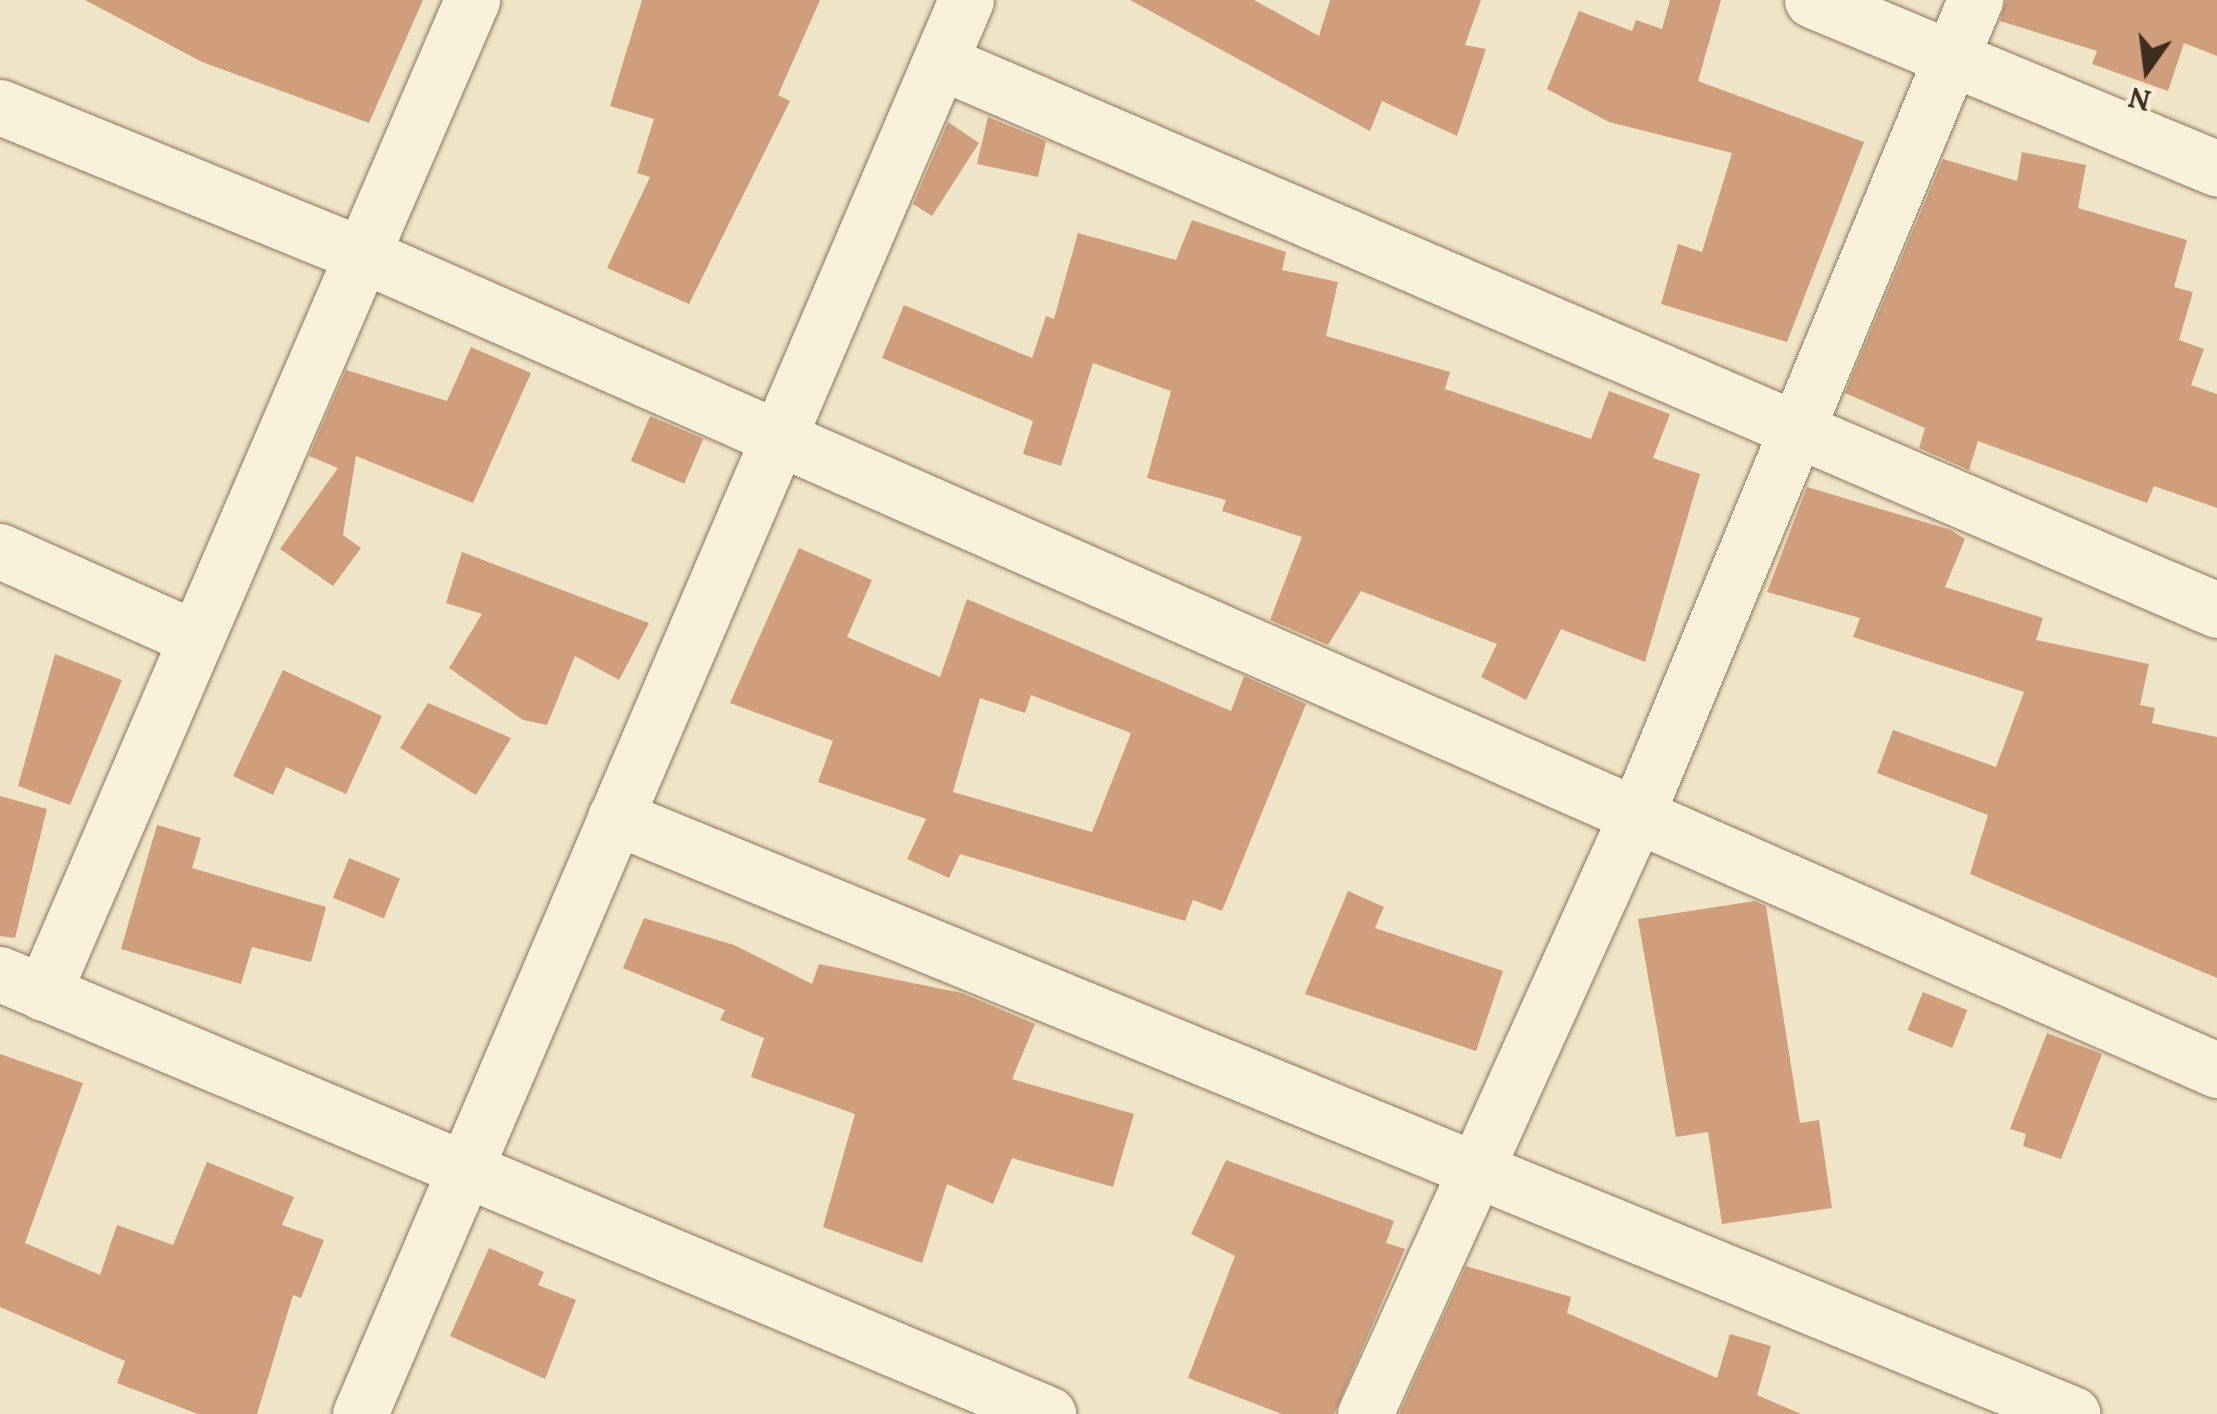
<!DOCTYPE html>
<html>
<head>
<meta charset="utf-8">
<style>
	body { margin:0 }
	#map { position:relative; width:2217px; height:1414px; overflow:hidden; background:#f0e4c8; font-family:Lora,serif }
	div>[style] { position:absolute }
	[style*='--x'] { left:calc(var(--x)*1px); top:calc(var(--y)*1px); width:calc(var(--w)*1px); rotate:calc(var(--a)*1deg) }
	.building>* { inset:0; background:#cf9f7d; transform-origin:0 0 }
	.roads { filter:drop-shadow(0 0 2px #8d765c) drop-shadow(0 0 2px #8d765c) }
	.minor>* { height:55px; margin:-27.5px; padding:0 27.5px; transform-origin:27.5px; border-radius:27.5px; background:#faf1dc }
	span { translate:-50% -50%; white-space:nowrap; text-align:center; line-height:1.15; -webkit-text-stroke:9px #f7eed8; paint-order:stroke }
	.north { position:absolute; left:2097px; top:20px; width:100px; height:100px; -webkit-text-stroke:8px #f7eed8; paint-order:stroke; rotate:194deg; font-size:28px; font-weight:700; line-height:40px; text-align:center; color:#3d2e20 }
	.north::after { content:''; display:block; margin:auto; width:35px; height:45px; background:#3d2e20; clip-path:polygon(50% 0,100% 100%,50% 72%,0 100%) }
</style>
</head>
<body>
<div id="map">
	<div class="building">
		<div style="clip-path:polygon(85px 0,423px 0,369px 123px,202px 62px)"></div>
		<div style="clip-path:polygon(642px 0,820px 0,778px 95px,790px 101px,689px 304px,607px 268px,650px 177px,637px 173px,654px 119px,610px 106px)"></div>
		<div style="clip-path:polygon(1130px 0,1254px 0,1319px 36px,1330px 0,1481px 0,1465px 45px,1486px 49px,1457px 136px,1382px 101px,1370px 131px)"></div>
		<div style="clip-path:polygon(1670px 0,1721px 0,1698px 81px,1864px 142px,1787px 342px,1661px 304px,1678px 244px,1702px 252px,1732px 153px,1609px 122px,1547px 89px,1579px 11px,1632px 31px,1636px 20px,1662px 29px)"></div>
		<div style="clip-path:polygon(2006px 0,2217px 0,2217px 56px,2184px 43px,2168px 91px,2092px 64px,2097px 51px,2000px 21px)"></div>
		<div style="clip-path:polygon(988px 117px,1046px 141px,1038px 177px,977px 164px)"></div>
		<div style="clip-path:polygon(948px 122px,979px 143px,932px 216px,913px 204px)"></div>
		<div style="clip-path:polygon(2022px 152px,2086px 165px,2078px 208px,2187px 240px,2174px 287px,2193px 292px,2179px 340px,2204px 349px,2191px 385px,2217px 394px,2217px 508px,2154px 486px,2147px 503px,1978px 441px,1969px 470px,1919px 448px,1925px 428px,1845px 393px,1943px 159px,2017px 181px)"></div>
		<div style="clip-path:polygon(1192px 220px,1286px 252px,1282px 270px,1338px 282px,1326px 336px,1450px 372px,1445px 389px,1591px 439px,1609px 391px,1670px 414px,1653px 458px,1700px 474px,1645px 662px,1561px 629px,1526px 700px,1481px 677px,1497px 644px,1361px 591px,1328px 645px,1270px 620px,1302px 537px,1222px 511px,1226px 500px,1147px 478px,1171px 391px,1093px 363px,1061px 466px,1023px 454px,1033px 421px,882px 358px,904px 305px,1032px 358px,1046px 316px,1054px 319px,1078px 233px,1176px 260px)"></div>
		<div style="clip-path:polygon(471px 347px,531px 373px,473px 503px,356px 456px,343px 535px,361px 548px,333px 586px,280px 549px,338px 468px,309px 456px,346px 370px,447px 401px)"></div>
		<div style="left:650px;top:416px;width:58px;height:49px;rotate:23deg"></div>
		<div style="clip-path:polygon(1807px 487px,1951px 530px,1965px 539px,1945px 587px,2043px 618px,2036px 640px,2149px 664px,2140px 705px,2155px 708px,2152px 723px,2217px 737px,2217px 978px,1970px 874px,1988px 815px,1877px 773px,1893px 730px,1996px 767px,2024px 692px,1853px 637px,1860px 618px,1767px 592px)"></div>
		<div style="clip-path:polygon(evenodd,799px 548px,872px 580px,847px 637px,940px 677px,967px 599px,1231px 711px,1244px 676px,1306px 704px,1222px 911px,1193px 900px,1185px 921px,960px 854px,949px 878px,907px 859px,926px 819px,818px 782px,833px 741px,730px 703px,799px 548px,1031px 695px,1131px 733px,1092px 832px,953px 792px,980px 698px,1025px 713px,1031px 695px)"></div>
		<div style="clip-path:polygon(462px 552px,649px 623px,619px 680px,575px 656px,547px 725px,523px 720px,449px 668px,482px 614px,446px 603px)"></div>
		<div style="clip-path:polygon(55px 654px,122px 680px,70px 805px,18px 786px)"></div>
		<div style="clip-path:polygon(283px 670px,382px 716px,346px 794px,286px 767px,273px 795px,233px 776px)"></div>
		<div style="clip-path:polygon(428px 703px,511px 738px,476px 795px,400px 748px)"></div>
		<div style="clip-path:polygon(0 796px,47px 809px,15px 938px,0 936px)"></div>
		<div style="clip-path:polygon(157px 825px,201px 838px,192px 868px,326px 907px,311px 962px,252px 947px,241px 984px,121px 949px)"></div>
		<div style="left:349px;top:858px;width:55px;height:43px;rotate:22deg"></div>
		<div style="clip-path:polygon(1348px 891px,1384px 907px,1375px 928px,1503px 971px,1476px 1051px,1305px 994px)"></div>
		<div style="clip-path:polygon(1755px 901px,1766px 906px,1800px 1123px,1819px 1120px,1832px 1208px,1722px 1224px,1708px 1132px,1676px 1137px,1638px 919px)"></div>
		<div style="clip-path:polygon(644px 918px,734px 945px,812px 984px,819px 964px,962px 993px,1035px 1024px,1012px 1079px,1134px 1114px,1113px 1187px,1012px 1158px,993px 1204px,947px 1184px,922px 1263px,823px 1227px,855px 1114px,751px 1077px,764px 1038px,720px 1020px,725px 1010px,623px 968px)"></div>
		<div style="left:1923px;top:992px;width:48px;height:41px;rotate:22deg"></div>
		<div style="clip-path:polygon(2047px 1033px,2102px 1054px,2061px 1159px,2023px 1146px,2026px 1134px,2010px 1129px)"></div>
		<div style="clip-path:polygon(0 1054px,83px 1083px,25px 1243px,100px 1275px,117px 1225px,173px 1245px,207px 1162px,294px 1197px,282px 1225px,324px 1240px,301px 1298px,293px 1295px,257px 1414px,198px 1414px,117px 1383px,125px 1361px,0 1307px)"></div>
		<div style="clip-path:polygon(1226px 1160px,1394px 1221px,1386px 1243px,1405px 1249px,1334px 1414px,1282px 1414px,1188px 1378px,1235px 1256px,1191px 1234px)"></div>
		<div style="clip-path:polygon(489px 1248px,544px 1272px,538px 1285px,576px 1300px,545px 1379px,450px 1336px)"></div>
		<div style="clip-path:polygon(1466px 1266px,1571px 1297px,1567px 1313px,1717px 1378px,1730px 1334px,1771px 1346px,1757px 1395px,1801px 1414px,1399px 1414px)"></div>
	</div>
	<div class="roads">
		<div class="minor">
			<div style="--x:1812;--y:0;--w:439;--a:22.6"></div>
			<div style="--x:941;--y:62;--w:1389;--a:23.24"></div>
			<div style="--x:0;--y:107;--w:384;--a:22.2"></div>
			<div style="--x:356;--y:252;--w:2033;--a:23.73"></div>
			<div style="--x:0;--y:551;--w:209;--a:24"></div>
			<div style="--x:615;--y:817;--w:1575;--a:22.27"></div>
			<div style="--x:0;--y:974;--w:1137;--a:22.77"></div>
			<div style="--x:43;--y:993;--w:1082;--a:-66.63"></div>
			<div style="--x:360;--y:1414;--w:1538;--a:-66.8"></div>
			<div style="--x:1365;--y:1414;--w:657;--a:-65.62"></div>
			<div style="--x:1636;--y:816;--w:884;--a:-67.44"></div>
		</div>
	</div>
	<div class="north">N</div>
</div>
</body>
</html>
